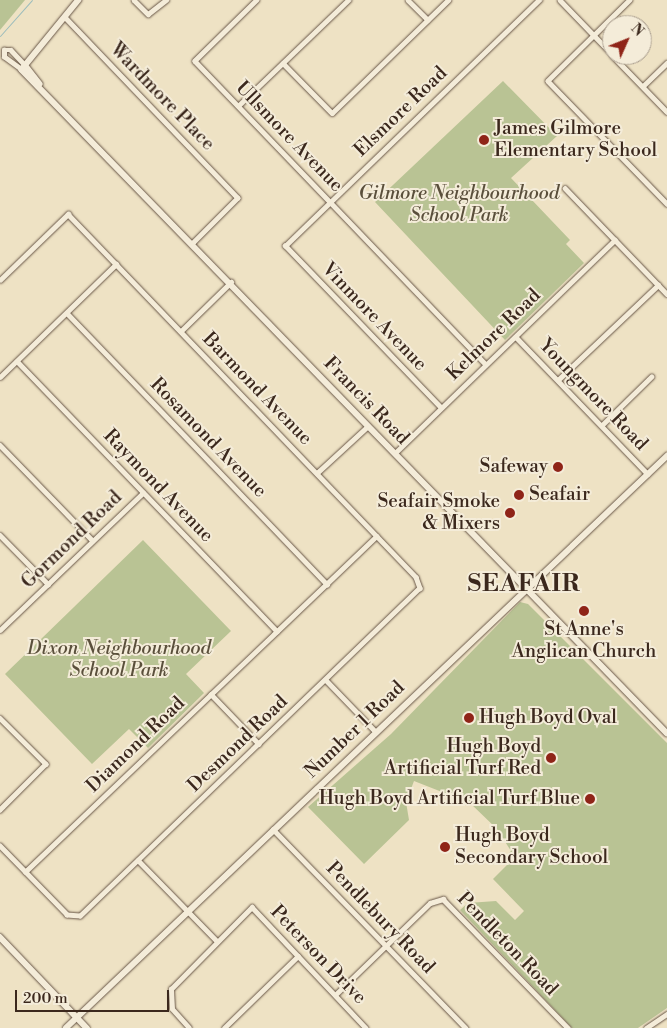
<!DOCTYPE html>
<html>
<head>
<meta charset="utf-8">
<style>
	body { margin:0 }
	#map { position:relative; width:667px; height:1028px; overflow:hidden; background:#eee2c4; font-family:"Libre Bodoni",serif }
	div>[style] { position:absolute }
	[style*='--x'] { left:calc(var(--x)*1px); top:calc(var(--y)*1px); width:calc(var(--w)*1px); rotate:calc(var(--a)*1deg) }
	.green>* { inset:0; background:#b9c394 }
	.stream>* { height:1px; margin:-0.5px; padding:0 0.5px; transform-origin:0.5px; border-radius:0.5px; background:#9cbcbc }
	.roads { filter:drop-shadow(0 0 1px #685647) drop-shadow(0 0 1px #685647) }
	.street>* { height:4.5px; margin:-2.25px; padding:0 2.25px; transform-origin:2.25px; border-radius:2.25px; background:#f4ecd9 }
	.secondary>* { height:5.5px; margin:-2.75px; padding:0 2.75px; transform-origin:2.75px; border-radius:2.75px; background:#f4ecd9 }
	.dots>* { width:14px; height:14px; translate:-50% -50%; box-sizing:border-box; border:2px solid #f4ecd9; border-radius:50% }
	span { translate:-50% -50%; white-space:nowrap; text-align:center; line-height:1.15; -webkit-text-stroke:4px #f4ecd9; paint-order:stroke }
	.street-label { font-size:19px; color:#3b281d }
	.poi-label { font-size:19px; color:#3b281d }
	.left { translate:0 -50%; text-align:left }
	.right { translate:-100% -50%; text-align:right }
	.park-label { font-size:19px; color:#5a4f3b; font-style:italic }
	.district-label { font-size:24px; color:#3b281d; font-weight:700; letter-spacing:1px }
	.north { position:absolute; left:602px; top:15px; width:50px; height:50px; box-sizing:border-box; background:#f4ecd9; border:1px solid #aa9e8e; border-radius:50%; rotate:46deg; font-size:14px; font-weight:700; line-height:20px; text-align:center; color:#3b281d }
	.north::after { content:''; display:block; margin:auto; width:18px; height:22px; background:#8f2418; clip-path:polygon(50% 0,100% 100%,50% 72%,0 100%) }
	.scale { position:absolute; left:15px; top:990px; width:154px; height:22px; box-sizing:border-box; border:2px solid #3b281d; border-top:0; padding-left:6px; font-size:15px; line-height:18px; white-space:nowrap; color:#3b281d; -webkit-text-stroke:4px #f4ecd9; paint-order:stroke }
</style>
</head>
<body>
<div id="map">
	<div class="green">
		<div style="clip-path:polygon(0 0,25px 0,0 30px)"></div>
		<div style="clip-path:polygon(503px 81px,557px 136px,511px 178px,570px 240px,566px 244px,584px 263px,505px 340px,375px 202px)"></div>
		<div style="clip-path:polygon(143px 540px,231px 631px,186px 674px,204px 693px,148px 748px,129px 729px,92px 764px,5px 674px)"></div>
		<div style="clip-path:polygon(520px 602px,528px 604px,667px 743px,667px 1008px,638px 1028px,572px 1028px,460px 910px,468px 903px,496px 901px,515px 920px,524px 911px,493px 879px,510px 862px,505px 857px,511px 851px,497px 829px,470px 803px,414px 781px,406px 802px,409px 820px,364px 864px,308px 807px,391px 734px)"></div>
	</div>
	<div class="stream">
		<div style="--x:0;--y:36;--w:48;--a:-48.4"></div>
	</div>
	<div class="roads">
		<div class="street">
			<div style="--x:134;--y:0;--w:20;--a:45"></div>
			<div style="--x:148;--y:14;--w:23;--a:-38"></div>
			<div style="--x:257;--y:0;--w:87;--a:135.5"></div>
			<div style="--x:195;--y:61;--w:420;--a:46.2"></div>
			<div style="--x:408;--y:0;--w:28;--a:45"></div>
			<div style="--x:560;--y:0;--w:75;--a:46.1"></div>
			<div style="--x:630;--y:0;--w:115;--a:135.4"></div>
			<div style="--x:548;--y:81;--w:171;--a:45.9"></div>
			<div style="--x:65;--y:17;--w:250;--a:46.3"></div>
			<div style="--x:238;--y:198;--w:64;--a:135"></div>
			<div style="--x:612;--y:55;--w:79;--a:46"></div>
			<div style="--x:283;--y:63;--w:70;--a:45.6"></div>
			<div style="--x:332;--y:113;--w:162;--a:-44.2"></div>
			<div style="--x:22;--y:70;--w:22;--a:-144"></div>
			<div style="--x:4;--y:57;--w:7;--a:-90"></div>
			<div style="--x:4;--y:50;--w:7;--a:0"></div>
			<div style="--x:11;--y:50;--w:21;--a:47"></div>
			<div style="--x:643;--y:86;--w:33;--a:-44"></div>
			<div style="--x:238;--y:106;--w:153;--a:-43.9"></div>
			<div style="--x:565;--y:188;--w:147;--a:46.1"></div>
			<div style="--x:0;--y:280;--w:95;--a:-44.1"></div>
			<div style="--x:68;--y:214;--w:503;--a:46.21"></div>
			<div style="--x:416;--y:577;--w:12;--a:70"></div>
			<div style="--x:420;--y:588;--w:472;--a:136"></div>
			<div style="--x:80;--y:916;--w:13;--a:-176"></div>
			<div style="--x:67;--y:915;--w:96;--a:-134.2"></div>
			<div style="--x:67;--y:313;--w:376;--a:46.2"></div>
			<div style="--x:181;--y:331;--w:70;--a:-44.4"></div>
			<div style="--x:516;--y:337;--w:190;--a:46.1"></div>
			<div style="--x:17;--y:361;--w:375;--a:46.1"></div>
			<div style="--x:0;--y:377;--w:162;--a:-44.2"></div>
			<div style="--x:558;--y:380;--w:138;--a:-43.5"></div>
			<div style="--x:441;--y:408;--w:225;--a:-133.9"></div>
			<div style="--x:285;--y:246;--w:354;--a:-44.1"></div>
			<div style="--x:602;--y:425;--w:69;--a:-44.4"></div>
			<div style="--x:0;--y:445;--w:132;--a:45.9"></div>
			<div style="--x:395;--y:453;--w:306;--a:-44.1"></div>
			<div style="--x:317;--y:473;--w:69;--a:-42.7"></div>
			<div style="--x:0;--y:535;--w:69;--a:45.6"></div>
			<div style="--x:0;--y:630;--w:198;--a:-43.8"></div>
			<div style="--x:326;--y:680;--w:71;--a:46.1"></div>
			<div style="--x:211;--y:694;--w:69;--a:46.2"></div>
			<div style="--x:0;--y:718;--w:65;--a:45"></div>
			<div style="--x:46;--y:764;--w:65;--a:135"></div>
			<div style="--x:273;--y:829;--w:277;--a:45.9"></div>
			<div style="--x:138;--y:860;--w:113;--a:45.7"></div>
			<div style="--x:25;--y:872;--w:486;--a:-43.7"></div>
			<div style="--x:335;--y:995;--w:132;--a:-44.1"></div>
			<div style="--x:430;--y:903;--w:14;--a:-17"></div>
			<div style="--x:443;--y:899;--w:180;--a:45.9"></div>
			<div style="--x:189;--y:1028;--w:25;--a:-132"></div>
			<div style="--x:172;--y:1009;--w:20;--a:-93"></div>
			<div style="--x:171;--y:989;--w:115;--a:-45.4"></div>
			<div style="--x:252;--y:907;--w:166;--a:46.7"></div>
			<div style="--x:224;--y:1028;--w:103;--a:-44.2"></div>
			<div style="--x:646;--y:1028;--w:25;--a:-34"></div>
		</div>
		<div class="secondary">
			<div style="--x:79;--y:0;--w:90;--a:129.2"></div>
			<div style="--x:22;--y:70;--w:925;--a:45.79"></div>
			<div style="--x:25;--y:65;--w:24;--a:52"></div>
			<div style="--x:0;--y:937;--w:126;--a:46.3"></div>
			<div style="--x:66;--y:1028;--w:830;--a:-43.58"></div>
		</div>
	</div>
	<div class="dots">
		<div style="left:484px;top:140px;background:#8f2418"></div>
		<div style="left:558px;top:467px;background:#8f2418"></div>
		<div style="left:519px;top:495px;background:#8f2418"></div>
		<div style="left:510px;top:513px;background:#8f2418"></div>
		<div style="left:584px;top:611px;background:#8f2418"></div>
		<div style="left:469px;top:718px;background:#8f2418"></div>
		<div style="left:551px;top:758px;background:#8f2418"></div>
		<div style="left:590px;top:799px;background:#8f2418"></div>
		<div style="left:445px;top:847px;background:#8f2418"></div>
	</div>
	<div class="street-label">
		<span style="left:162px;top:97px;rotate:46deg">Wardmore Place</span>
		<span style="left:401px;top:112px;rotate:-44deg">Elsmore Road</span>
		<span style="left:289px;top:137px;rotate:46deg">Ullsmore Avenue</span>
		<span style="left:374px;top:317px;rotate:46deg">Vinmore Avenue</span>
		<span style="left:494px;top:335px;rotate:-44deg">Kelmore Road</span>
		<span style="left:257px;top:389px;rotate:46deg">Barmond Avenue</span>
		<span style="left:593px;top:395px;rotate:46deg">Youngmore Road</span>
		<span style="left:366px;top:401px;rotate:46deg">Francis Road</span>
		<span style="left:208px;top:438px;rotate:46deg">Rosamond Avenue</span>
		<span style="left:158px;top:486px;rotate:46deg">Raymond Avenue</span>
		<span style="left:72px;top:540px;rotate:-44deg">Gormond Road</span>
		<span style="left:355px;top:730px;rotate:-44deg">Number 1 Road</span>
		<span style="left:238px;top:744px;rotate:-44deg">Desmond Road</span>
		<span style="left:136px;top:745px;rotate:-44deg">Diamond Road</span>
		<span style="left:380px;top:918px;rotate:46deg">Pendlebury Road</span>
		<span style="left:507px;top:944px;rotate:46deg">Pendleton Road</span>
		<span style="left:318px;top:955px;rotate:46deg">Peterson Drive</span>
	</div>
	<div class="poi-label">
		<span class="left" style="left:494px;top:140px">James Gilmore<br>Elementary School</span>
		<span class="right" style="left:548px;top:467px">Safeway</span>
		<span class="left" style="left:529px;top:495px">Seafair</span>
		<span class="right" style="left:500px;top:513px">Seafair Smoke<br>&amp; Mixers</span>
		<span style="left:584px;top:641px">St Anne's<br>Anglican Church</span>
		<span class="left" style="left:479px;top:718px">Hugh Boyd Oval</span>
		<span class="right" style="left:541px;top:758px">Hugh Boyd<br>Artificial Turf Red</span>
		<span class="right" style="left:580px;top:799px">Hugh Boyd Artificial Turf Blue</span>
		<span class="left" style="left:455px;top:847px">Hugh Boyd<br>Secondary School</span>
	</div>
	<div class="park-label">
		<span style="left:459px;top:205px">Gilmore Neighbourhood<br>School Park</span>
		<span style="left:119px;top:660px">Dixon Neighbourhood<br>School Park</span>
	</div>
	<div class="district-label">
		<span style="left:524px;top:585px">SEAFAIR</span>
	</div>
	<div class="north">N</div>
	<div class="scale">200 m</div>
</div>
</body>
</html>
